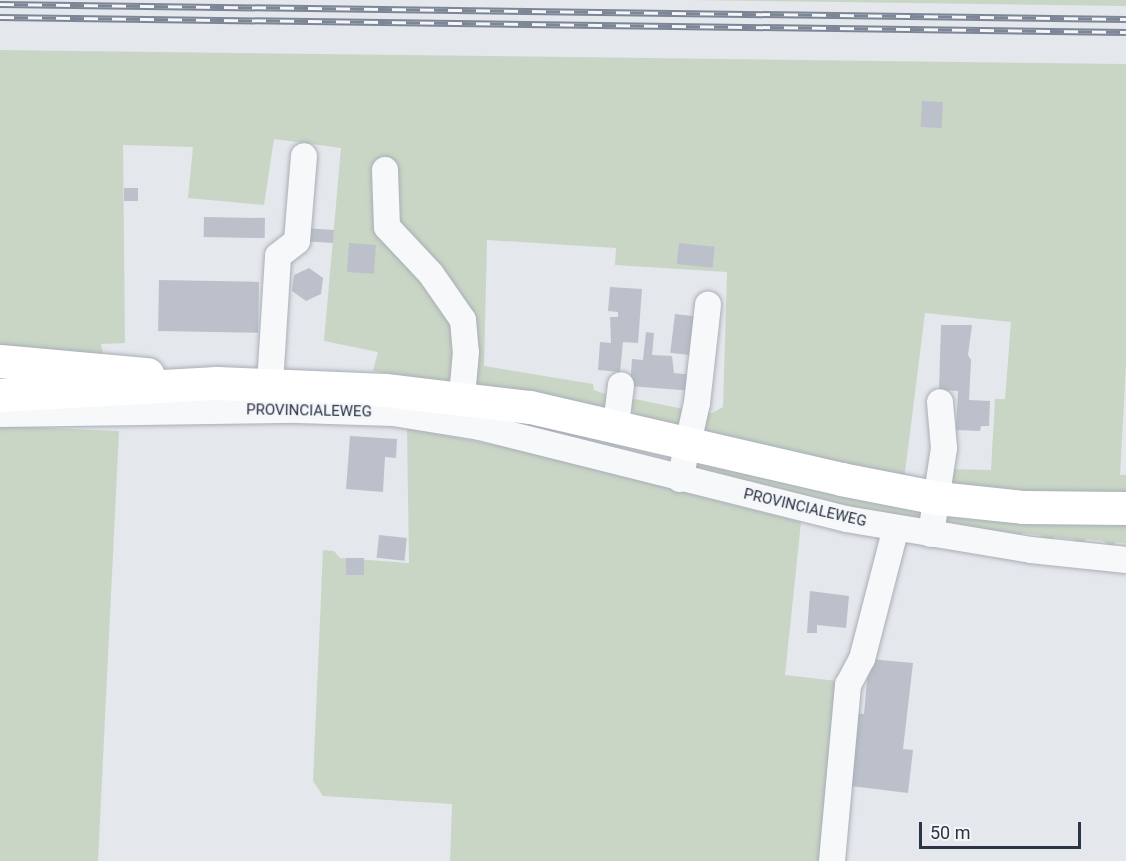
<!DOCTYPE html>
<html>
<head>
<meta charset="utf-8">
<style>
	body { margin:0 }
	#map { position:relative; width:1126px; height:861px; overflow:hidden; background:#e4e7ec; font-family:Roboto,sans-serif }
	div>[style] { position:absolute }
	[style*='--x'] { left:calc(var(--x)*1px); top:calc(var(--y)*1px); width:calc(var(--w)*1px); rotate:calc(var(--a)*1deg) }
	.green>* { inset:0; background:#c9d6c5; transform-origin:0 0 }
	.building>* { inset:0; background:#bbc0ca; transform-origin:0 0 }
	.roads { filter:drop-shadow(0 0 2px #a9aeb7) drop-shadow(0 0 2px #a9aeb7) }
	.minor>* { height:26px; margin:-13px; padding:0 13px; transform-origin:13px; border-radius:13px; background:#f7f8fa }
	.major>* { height:33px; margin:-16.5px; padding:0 16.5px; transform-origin:16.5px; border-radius:16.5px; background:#fff }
	.rail>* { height:7px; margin-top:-3.5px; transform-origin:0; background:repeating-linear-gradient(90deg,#f4f6f9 0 14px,#7d8696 0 28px); box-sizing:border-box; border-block:2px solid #7d8696 }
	span { translate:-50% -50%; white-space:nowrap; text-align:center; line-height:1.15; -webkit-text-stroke:4.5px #f4f6f9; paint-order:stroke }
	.street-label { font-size:15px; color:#2b3445 }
	.scale { position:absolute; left:919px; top:822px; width:162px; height:27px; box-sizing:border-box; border:3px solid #2b3445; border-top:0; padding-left:8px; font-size:18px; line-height:21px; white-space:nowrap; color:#2b3445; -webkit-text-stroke:4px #f4f6f9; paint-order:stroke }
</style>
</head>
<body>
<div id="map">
	<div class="green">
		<div style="clip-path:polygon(691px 0,1126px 0,1126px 6px,838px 2px)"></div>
		<div style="clip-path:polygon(0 50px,1126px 64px,1126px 365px,1120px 475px,1126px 475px,1126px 496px,953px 488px,948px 469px,991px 470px,995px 399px,1005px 399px,1011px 322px,925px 313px,904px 480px,704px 433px,701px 412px,712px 413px,723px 407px,727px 272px,615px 265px,616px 248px,487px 240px,484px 366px,593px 384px,594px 390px,611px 396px,600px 411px,514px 392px,373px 371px,378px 352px,324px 341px,341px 148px,274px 139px,264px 205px,188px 198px,193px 147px,123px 145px,125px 343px,101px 344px,104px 359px,0 351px)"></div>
		<div style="clip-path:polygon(635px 399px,688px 410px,678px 428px,638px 417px,627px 404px)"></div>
		<div style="clip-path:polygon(0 426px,119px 431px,98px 861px,0 861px)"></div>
		<div style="clip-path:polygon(407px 428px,516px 449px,801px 522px,785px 675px,837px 681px,825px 861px,450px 861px,452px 804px,323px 796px,313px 781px,323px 550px,334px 551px,340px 558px,409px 563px)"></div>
		<div style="left:691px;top:455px;width:246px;height:20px;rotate:13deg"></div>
		<div style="clip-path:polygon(942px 511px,1126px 520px,1126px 543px,1116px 542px,1112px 549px,1104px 541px,1087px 539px,1081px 546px,1074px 539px,1054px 537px,1049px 543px,1041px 535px,1023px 533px,1016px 538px,944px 530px)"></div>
	</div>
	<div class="building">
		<div style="left:922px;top:101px;width:21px;height:26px;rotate:3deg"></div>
		<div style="left:124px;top:188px;width:14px;height:13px"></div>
		<div style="left:204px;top:217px;width:61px;height:20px;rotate:1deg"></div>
		<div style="left:304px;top:228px;width:30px;height:13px;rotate:4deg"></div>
		<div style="left:349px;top:243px;width:27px;height:29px;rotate:4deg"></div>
		<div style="left:679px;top:243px;width:36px;height:21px;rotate:6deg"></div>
		<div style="clip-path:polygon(309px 268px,323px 278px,321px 294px,306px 301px,292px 291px,294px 275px)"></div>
		<div style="left:159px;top:280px;width:100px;height:51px;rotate:1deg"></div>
		<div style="clip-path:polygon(610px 287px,642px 289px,638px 343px,623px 342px,620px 372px,598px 370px,600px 342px,611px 343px,610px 317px,618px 317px,618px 312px,608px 311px)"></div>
		<div style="left:675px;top:314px;width:23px;height:39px;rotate:7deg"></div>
		<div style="clip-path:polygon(941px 325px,972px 325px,968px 355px,971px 360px,969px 400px,990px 401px,989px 426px,981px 426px,980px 431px,956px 430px,958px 391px,939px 390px)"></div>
		<div style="clip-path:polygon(646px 332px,654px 333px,652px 355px,672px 356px,674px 373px,694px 375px,693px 391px,630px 386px,632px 359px,643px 360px)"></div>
		<div style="clip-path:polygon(350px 436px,397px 439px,396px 458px,385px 457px,383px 492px,346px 489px)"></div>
		<div style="left:379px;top:535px;width:28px;height:23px;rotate:6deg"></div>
		<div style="left:346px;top:558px;width:18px;height:17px"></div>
		<div style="clip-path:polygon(810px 591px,849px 596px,846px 628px,817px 625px,817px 633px,807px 633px)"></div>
		<div style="clip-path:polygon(869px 659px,913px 663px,903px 749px,913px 750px,908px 793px,843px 785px,851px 713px,864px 714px)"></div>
	</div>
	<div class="roads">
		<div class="minor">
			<div style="--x:385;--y:170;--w:57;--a:88"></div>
			<div style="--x:387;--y:227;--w:64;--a:46.9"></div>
			<div style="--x:431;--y:274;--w:56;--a:55.2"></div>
			<div style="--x:463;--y:320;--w:32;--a:85"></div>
			<div style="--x:466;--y:352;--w:66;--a:95.2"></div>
			<div style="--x:270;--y:384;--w:128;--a:-86.4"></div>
			<div style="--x:278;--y:256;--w:24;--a:-38"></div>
			<div style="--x:297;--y:241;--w:85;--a:-85.3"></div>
			<div style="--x:0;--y:414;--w:298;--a:-0.8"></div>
			<div style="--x:298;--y:410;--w:95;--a:1.8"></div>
			<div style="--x:393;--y:413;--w:88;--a:9.1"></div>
			<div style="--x:480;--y:427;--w:377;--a:14.1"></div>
			<div style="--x:846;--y:519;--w:188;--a:9.5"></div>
			<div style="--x:1031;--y:550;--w:96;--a:6"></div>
			<div style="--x:616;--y:425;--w:40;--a:-82.9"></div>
			<div style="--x:680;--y:479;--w:78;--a:-77.4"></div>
			<div style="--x:697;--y:403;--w:99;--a:-83.6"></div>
			<div style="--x:931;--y:534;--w:87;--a:-81.4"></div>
			<div style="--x:944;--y:448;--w:46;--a:-95"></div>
			<div style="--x:832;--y:861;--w:177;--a:-84.8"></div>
			<div style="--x:848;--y:685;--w:30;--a:-62"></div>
			<div style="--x:862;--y:659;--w:135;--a:-75.5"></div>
		</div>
		<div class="major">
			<div style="--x:0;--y:361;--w:148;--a:5.1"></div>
			<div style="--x:0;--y:395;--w:217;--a:-3.2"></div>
			<div style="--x:217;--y:383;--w:168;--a:2.4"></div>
			<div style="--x:385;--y:390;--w:146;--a:6.7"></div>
			<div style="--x:530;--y:407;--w:319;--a:13"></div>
			<div style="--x:841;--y:479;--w:99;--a:11.1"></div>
			<div style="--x:938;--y:498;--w:85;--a:6"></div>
			<div style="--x:1023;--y:507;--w:103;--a:0.6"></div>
		</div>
	</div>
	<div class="rail">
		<div style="--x:0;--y:4;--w:1126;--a:0.76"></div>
		<div style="--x:0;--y:17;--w:1126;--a:0.76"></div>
	</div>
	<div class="street-label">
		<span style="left:309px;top:411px;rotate:1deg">PROVINCIALEWEG</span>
		<span style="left:805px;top:508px;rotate:13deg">PROVINCIALEWEG</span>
	</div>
	<div class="scale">50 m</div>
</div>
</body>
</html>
